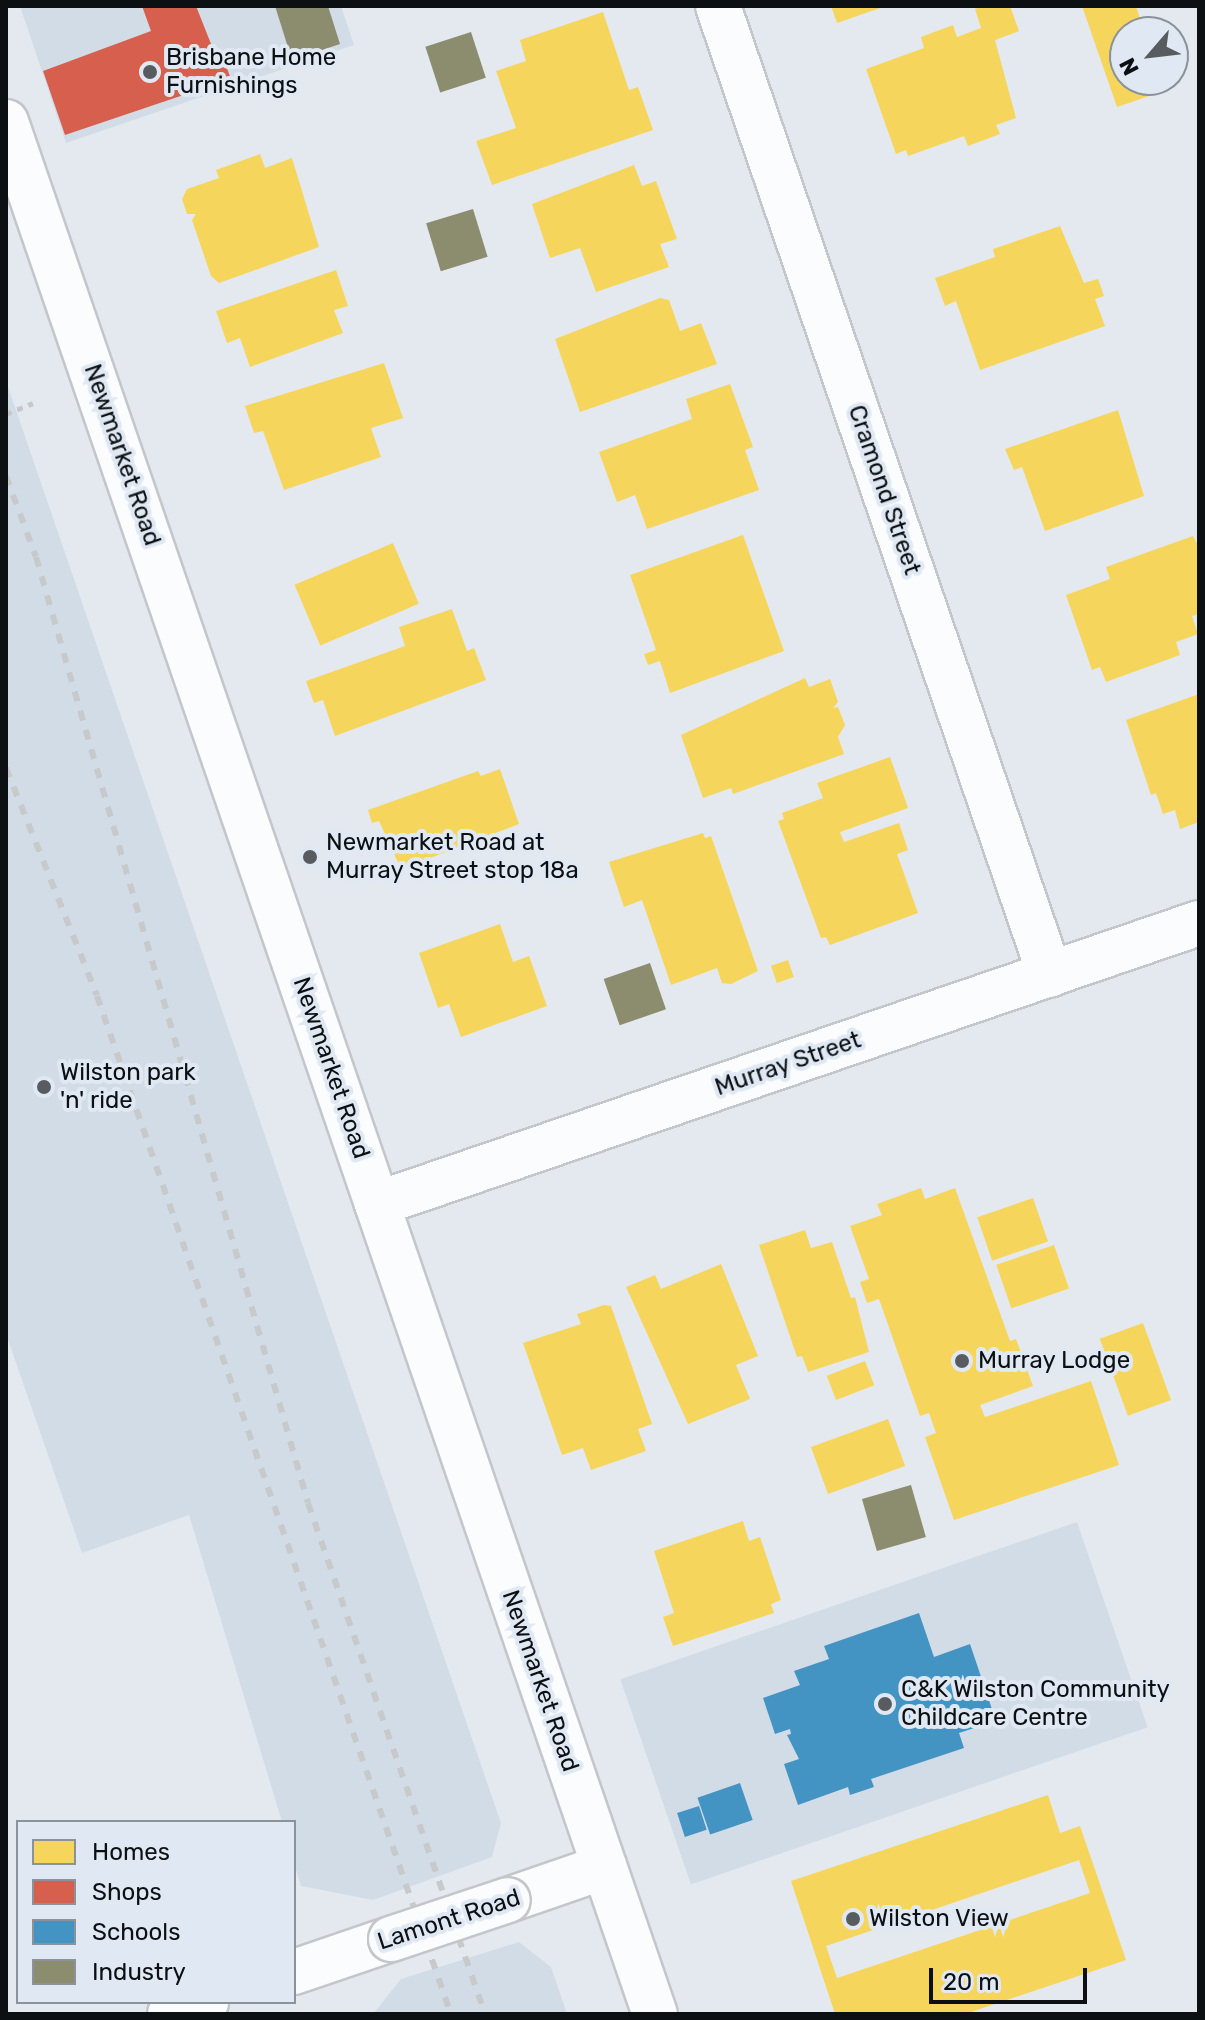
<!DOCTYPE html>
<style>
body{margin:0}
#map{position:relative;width:1205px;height:2020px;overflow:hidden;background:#e4e9ef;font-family:Rubik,sans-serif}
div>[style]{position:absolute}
.built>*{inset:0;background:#d2dce7;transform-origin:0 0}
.homes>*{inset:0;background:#f6d55c;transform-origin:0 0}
.shops>*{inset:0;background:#d6604d}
.schools>*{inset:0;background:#4393c3;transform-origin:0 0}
.industry>*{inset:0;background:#8c8c6e;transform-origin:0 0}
.path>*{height:5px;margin-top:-2.5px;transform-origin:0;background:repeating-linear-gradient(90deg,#c7c8ca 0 6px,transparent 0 12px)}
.roads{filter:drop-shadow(2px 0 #c3c6cb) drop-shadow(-2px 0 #c3c6cb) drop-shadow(0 2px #c3c6cb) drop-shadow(0 -2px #c3c6cb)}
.street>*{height:44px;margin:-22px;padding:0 22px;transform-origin:22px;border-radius:22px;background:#fbfcfd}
.secondary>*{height:44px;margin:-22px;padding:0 22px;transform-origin:22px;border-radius:22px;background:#fbfcfd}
.rail>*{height:6px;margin-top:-3px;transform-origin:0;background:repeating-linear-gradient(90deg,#c7c9ca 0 10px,transparent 0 20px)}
.bridges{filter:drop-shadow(2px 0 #c3c6cb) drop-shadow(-2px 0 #c3c6cb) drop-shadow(0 2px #c3c6cb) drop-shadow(0 -2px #c3c6cb)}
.secondary-bridge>*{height:44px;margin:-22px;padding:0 22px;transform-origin:22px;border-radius:22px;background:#fbfcfd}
.dots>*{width:22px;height:22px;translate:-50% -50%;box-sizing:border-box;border:4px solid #e0e9f3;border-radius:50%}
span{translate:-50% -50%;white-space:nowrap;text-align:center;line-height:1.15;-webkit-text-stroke:8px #e0e9f3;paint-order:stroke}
.poi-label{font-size:24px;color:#0d1013}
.left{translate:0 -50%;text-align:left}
.street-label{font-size:24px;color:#0d1013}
.frame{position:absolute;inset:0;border:8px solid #0d1013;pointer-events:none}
.legend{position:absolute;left:16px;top:1820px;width:280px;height:184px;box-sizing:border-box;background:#e0e9f3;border:2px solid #8c9299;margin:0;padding:10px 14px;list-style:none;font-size:24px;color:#0d1013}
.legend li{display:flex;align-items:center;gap:16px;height:40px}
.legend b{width:40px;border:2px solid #8c9299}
.north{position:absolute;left:1109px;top:16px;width:80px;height:80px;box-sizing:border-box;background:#e0e9f3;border:2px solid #8c9299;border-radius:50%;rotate:242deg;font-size:22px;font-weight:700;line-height:32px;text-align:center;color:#0d1013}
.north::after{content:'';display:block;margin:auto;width:28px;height:36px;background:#585c60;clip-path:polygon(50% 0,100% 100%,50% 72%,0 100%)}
.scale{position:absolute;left:929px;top:1968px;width:158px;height:36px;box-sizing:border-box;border:4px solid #0d1013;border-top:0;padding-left:10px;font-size:24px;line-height:28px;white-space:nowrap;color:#0d1013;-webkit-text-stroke:6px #e0e9f3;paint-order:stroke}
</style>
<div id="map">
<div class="built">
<div style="clip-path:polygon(20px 6px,341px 6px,354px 45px,66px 143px)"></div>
<div style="clip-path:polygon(6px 381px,501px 1823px,492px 1857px,373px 1900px,301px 1886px,294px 1863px,294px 1822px,282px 1822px,189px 1515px,82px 1553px,6px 1334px)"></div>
<div style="left:1077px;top:1522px;width:217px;height:483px;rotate:71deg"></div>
<div style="clip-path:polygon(519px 1942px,551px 1967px,567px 2014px,373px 2014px,401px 1979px)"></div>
</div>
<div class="homes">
<div style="clip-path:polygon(831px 6px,886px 6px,837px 23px)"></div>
<div style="clip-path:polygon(982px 6px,1010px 6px,1019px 31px,995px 40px,1016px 118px,996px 125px,1000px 134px,968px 146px,964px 136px,908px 156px,906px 150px,896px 154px,866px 69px,924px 48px,921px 37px,953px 25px,957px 37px,981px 28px,975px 9px)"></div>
<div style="clip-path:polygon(1082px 6px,1136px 6px,1144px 32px,1125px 32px,1125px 80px,1161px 80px,1164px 91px,1117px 107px)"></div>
<div style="clip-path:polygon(603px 12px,629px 90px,638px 87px,653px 130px,492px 185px,476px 141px,516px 128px,496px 71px,526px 61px,520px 40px)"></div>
<div style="clip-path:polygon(260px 154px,265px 168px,292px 158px,319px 247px,219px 283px,211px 276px,192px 220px,196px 214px,187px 214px,182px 199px,187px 189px,219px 178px,216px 170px)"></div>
<div style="clip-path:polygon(634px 165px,642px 186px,656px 181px,677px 239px,660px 244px,669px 267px,596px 292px,580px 248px,550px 258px,532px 204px)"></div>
<div style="clip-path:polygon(1060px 226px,1084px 283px,1098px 279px,1104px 296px,1095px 299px,1105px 326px,980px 370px,956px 301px,945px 306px,935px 278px,995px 257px,993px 249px)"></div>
<div style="clip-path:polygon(336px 270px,348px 306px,334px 310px,343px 333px,250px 367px,240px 338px,227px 343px,216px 311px)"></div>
<div style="clip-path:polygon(660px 298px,669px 300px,680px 331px,701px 323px,717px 364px,580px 412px,555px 339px)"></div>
<div style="clip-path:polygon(384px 363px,403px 418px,371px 428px,381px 457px,284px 490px,263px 431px,254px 433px,245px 406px)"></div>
<div style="clip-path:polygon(730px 384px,753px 447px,745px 450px,759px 490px,647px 529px,635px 495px,617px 502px,599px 452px,692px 419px,686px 399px)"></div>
<div style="clip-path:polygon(1118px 410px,1144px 496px,1045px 531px,1022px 467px,1014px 470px,1005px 449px)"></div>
<div style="clip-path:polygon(743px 535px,784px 651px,670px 693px,660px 661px,648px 665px,644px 654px,656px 650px,630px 575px)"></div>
<div style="clip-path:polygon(1193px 536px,1199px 547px,1199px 614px,1192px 616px,1198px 634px,1176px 642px,1180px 655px,1106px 682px,1100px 667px,1092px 670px,1066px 595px,1110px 579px,1106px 567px)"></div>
<div style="left:393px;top:543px;width:66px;height:107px;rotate:67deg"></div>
<div style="clip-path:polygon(452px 609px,467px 651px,474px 648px,486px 680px,335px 736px,323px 700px,314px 703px,306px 681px,405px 646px,399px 627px)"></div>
<div style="clip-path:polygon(805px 678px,809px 687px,830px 679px,838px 702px,833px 708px,838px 707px,845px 725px,838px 737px,844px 754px,733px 794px,731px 788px,703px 798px,681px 735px)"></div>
<div style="clip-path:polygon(1199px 694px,1199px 822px,1180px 829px,1175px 810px,1163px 814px,1156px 793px,1151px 795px,1126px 720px)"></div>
<div style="clip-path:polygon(890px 757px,908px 808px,840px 832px,844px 842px,899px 823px,908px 850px,897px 854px,918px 913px,830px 945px,826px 937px,821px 938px,778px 821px,784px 819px,782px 813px,823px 798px,817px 783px)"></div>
<div style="clip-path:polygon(500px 769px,519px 824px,401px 869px,379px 821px,372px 823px,368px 810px,478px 771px,481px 776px)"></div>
<div style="clip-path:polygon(703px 833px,705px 838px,711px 836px,758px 971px,731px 984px,722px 983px,717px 968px,671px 985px,642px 900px,624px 907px,609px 862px)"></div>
<div style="clip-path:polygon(500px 924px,513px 962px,529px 956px,547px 1006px,461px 1037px,449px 1004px,438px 1008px,419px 953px)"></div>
<div style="left:788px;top:960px;width:18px;height:18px;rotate:71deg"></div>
<div style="clip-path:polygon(921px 1188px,925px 1199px,955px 1188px,1010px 1341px,1016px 1339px,1033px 1386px,980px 1405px,985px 1417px,1091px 1381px,1119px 1465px,954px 1520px,925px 1437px,936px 1433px,929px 1413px,920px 1416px,879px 1299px,867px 1303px,860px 1282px,869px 1279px,850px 1226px,882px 1215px,877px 1204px)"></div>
<div style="left:1033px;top:1198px;width:46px;height:59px;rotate:71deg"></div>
<div style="clip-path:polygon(805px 1230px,811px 1248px,832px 1242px,851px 1298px,855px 1297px,869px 1352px,808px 1372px,802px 1356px,797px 1357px,759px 1245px)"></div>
<div style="left:1054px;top:1245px;width:46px;height:61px;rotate:71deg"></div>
<div style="clip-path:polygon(721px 1264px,758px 1356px,736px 1365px,750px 1399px,688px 1424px,626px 1287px,655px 1275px,661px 1289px)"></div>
<div style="clip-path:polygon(604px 1305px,611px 1306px,652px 1424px,638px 1429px,646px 1451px,591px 1470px,583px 1448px,562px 1455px,523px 1343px,581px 1324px,577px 1314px)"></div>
<div style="left:1143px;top:1323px;width:82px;height:46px;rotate:70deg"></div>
<div style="left:865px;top:1361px;width:26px;height:41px;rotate:69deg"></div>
<div style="left:888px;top:1419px;width:50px;height:82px;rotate:70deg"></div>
<div style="clip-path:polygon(743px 1521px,749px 1541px,760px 1537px,781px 1600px,771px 1604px,774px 1613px,673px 1646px,663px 1617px,674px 1613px,654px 1551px)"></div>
<div style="clip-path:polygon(evenodd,1048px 1795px,1060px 1833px,1080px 1826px,1126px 1960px,965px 2014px,835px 2014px,791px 1881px,1048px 1795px,1079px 1860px,1090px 1893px,837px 1978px,826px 1946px,1079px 1860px)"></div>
</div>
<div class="shops">
<div style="clip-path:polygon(142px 6px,196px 6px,219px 64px,225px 63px,231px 79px,65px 135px,43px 71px,151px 31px)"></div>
</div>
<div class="schools">
<div style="clip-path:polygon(919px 1613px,934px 1657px,970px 1644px,996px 1721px,959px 1733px,964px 1748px,871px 1779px,874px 1787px,850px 1795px,848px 1787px,798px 1805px,784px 1764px,799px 1759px,787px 1735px,791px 1734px,790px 1729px,775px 1734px,763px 1698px,800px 1685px,794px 1671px,829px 1659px,824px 1646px)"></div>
<div style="left:740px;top:1783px;width:39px;height:45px;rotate:71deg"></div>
<div style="left:699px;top:1806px;width:25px;height:23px;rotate:72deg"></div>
</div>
<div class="industry">
<div style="clip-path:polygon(275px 6px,328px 6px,340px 44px,292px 60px)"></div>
<div style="left:471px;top:32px;width:48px;height:48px;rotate:72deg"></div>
<div style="left:473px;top:209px;width:50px;height:49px;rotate:73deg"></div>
<div style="left:650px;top:963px;width:49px;height:49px;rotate:71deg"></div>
<div style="left:911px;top:1485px;width:54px;height:51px;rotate:74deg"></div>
</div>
<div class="path">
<div style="left:6px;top:414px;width:29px;rotate:-22deg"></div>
</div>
<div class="roads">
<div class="street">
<div style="left:718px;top:6px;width:1024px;rotate:71.09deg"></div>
<div style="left:377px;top:1204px;width:869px;rotate:-18.87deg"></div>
</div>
<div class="secondary">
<div style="left:6px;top:122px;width:2000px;rotate:71.07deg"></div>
<div style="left:508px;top:1900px;width:102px;rotate:-19deg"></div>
<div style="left:294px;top:1972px;width:102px;rotate:-18.8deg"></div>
<div style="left:170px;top:2014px;width:38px;rotate:-18deg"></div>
</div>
</div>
<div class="rail">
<div style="left:6px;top:476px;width:86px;rotate:69.7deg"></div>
<div style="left:36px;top:557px;width:984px;rotate:73.96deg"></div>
<div style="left:308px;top:1503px;width:541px;rotate:70.89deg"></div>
<div style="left:6px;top:768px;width:245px;rotate:68.2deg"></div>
<div style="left:97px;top:996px;width:1078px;rotate:70.83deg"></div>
</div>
<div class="bridges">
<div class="secondary-bridge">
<div style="left:391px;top:1939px;width:123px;rotate:-18.4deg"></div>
</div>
</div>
<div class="dots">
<div style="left:150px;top:72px;background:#585c60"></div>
<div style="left:310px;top:857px;background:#585c60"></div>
<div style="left:44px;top:1087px;background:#585c60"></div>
<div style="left:962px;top:1361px;background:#585c60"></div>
<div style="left:885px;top:1704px;background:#585c60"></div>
<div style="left:853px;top:1919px;background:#585c60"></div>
</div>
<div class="poi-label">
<span class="left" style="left:166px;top:72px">Brisbane Home<br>Furnishings</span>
<span class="left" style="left:326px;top:857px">Newmarket Road at<br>Murray Street stop 18a</span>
<span class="left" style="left:60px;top:1087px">Wilston park<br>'n' ride</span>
<span class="left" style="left:978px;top:1361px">Murray Lodge</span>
<span class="left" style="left:901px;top:1704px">C&amp;K Wilston Community<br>Childcare Centre</span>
<span class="left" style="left:869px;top:1919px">Wilston View</span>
</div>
<div class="street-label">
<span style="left:122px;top:455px;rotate:71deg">Newmarket Road</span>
<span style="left:884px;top:490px;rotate:71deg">Cramond Street</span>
<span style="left:788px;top:1064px;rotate:-19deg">Murray Street</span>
<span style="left:331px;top:1068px;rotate:71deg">Newmarket Road</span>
<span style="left:540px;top:1681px;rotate:71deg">Newmarket Road</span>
<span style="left:449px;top:1920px;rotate:-18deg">Lamont Road</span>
</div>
<div class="frame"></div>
<ul class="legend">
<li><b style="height:22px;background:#f6d55c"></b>Homes</li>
<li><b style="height:22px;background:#d6604d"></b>Shops</li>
<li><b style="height:22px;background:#4393c3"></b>Schools</li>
<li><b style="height:22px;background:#8c8c6e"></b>Industry</li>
</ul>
<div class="north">N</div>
<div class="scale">20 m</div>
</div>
